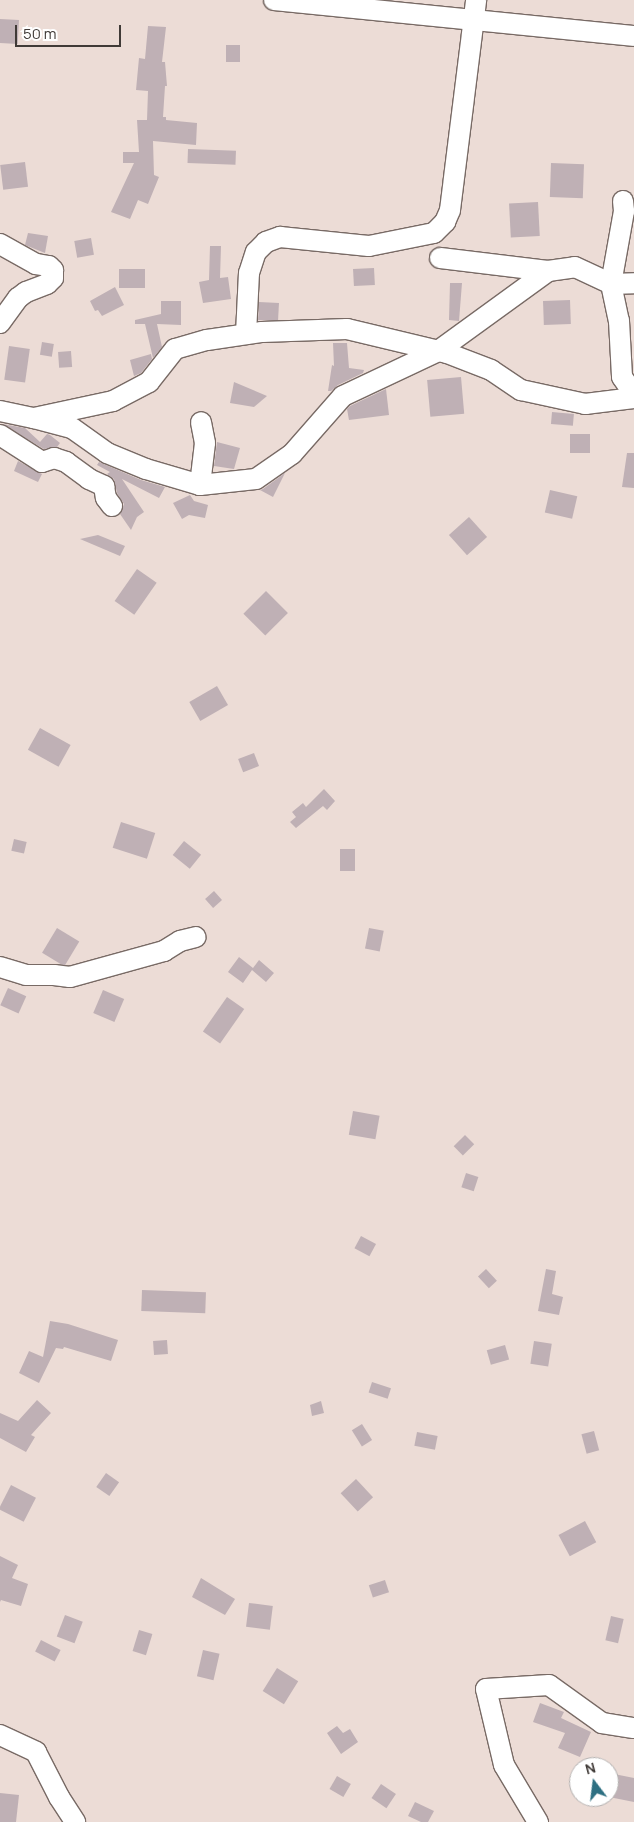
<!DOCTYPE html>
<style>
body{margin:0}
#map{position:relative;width:634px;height:1822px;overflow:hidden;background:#ecdcd6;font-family:Manrope,sans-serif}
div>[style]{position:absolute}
.building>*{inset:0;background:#bfb0b5;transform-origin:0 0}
.roads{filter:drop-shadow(1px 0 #786a65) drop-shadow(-1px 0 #786a65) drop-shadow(0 1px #786a65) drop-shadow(0 -1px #786a65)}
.minor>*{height:20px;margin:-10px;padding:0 10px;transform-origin:10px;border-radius:10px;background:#fff}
span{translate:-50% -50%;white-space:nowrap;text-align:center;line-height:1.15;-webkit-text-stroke:4px #fff;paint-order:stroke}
.north{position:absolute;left:569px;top:1757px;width:50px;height:50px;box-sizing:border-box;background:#fff;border:1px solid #b3b0af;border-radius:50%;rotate:345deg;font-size:14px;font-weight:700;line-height:20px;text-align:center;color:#403a37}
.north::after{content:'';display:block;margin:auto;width:18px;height:22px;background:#2e7082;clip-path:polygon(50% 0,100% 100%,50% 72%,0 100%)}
.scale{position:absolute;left:15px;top:25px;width:106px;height:22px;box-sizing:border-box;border:2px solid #403a37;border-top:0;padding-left:6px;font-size:15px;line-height:18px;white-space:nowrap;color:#403a37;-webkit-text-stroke:4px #fff;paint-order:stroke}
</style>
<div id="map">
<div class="building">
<div style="left:0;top:19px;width:19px;height:24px;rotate:3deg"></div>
<div style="clip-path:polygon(148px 26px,166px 27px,162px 62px,165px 62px,167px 86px,165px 86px,163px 117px,166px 117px,166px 120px,197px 123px,196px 145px,153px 141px,154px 175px,159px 177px,148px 204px,138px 200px,130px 219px,111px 212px,134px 163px,123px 163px,123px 152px,139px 152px,137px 120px,147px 120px,148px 91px,136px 90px,139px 58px,145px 59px)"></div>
<div style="left:226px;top:45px;width:14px;height:17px"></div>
<div style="left:188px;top:149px;width:48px;height:14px;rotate:2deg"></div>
<div style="left:25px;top:162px;width:25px;height:25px;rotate:83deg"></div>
<div style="left:551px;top:163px;width:33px;height:34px;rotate:2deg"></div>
<div style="left:538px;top:202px;width:34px;height:29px;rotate:87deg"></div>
<div style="clip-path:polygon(28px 233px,48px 236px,45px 253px,25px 245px)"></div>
<div style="left:91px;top:238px;width:17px;height:17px;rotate:80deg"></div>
<div style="clip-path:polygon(210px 246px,221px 246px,220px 278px,228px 277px,231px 299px,203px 303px,199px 282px,209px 280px)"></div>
<div style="left:374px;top:268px;width:17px;height:21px;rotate:87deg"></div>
<div style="left:119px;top:269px;width:26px;height:19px"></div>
<div style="clip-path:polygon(450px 283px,462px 283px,459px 321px,449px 320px)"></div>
<div style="clip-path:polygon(115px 287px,124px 305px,102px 316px,98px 310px,95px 311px,90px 301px)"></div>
<div style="left:570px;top:300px;width:24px;height:27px;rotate:88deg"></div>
<div style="clip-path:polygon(161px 301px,181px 301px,181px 325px,157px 324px,162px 347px,153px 358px,145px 324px,135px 324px,135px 320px,161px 314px)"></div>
<div style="left:259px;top:302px;width:20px;height:18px;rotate:3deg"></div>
<div style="left:42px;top:342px;width:12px;height:13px;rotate:9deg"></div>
<div style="clip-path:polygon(333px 343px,347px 343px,349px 368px,364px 370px,363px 373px,338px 385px,331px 391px,328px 391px,332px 365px,334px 366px)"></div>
<div style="left:9px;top:346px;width:21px;height:34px;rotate:8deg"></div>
<div style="left:71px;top:351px;width:16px;height:13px;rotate:86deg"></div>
<div style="clip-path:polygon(151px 354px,152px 359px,141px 373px,134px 376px,130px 360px)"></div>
<div style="left:461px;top:377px;width:37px;height:34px;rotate:85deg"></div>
<div style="clip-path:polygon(234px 382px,267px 396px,254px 407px,230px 403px)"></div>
<div style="clip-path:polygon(386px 389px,389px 415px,349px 420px,347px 409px,350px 406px)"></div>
<div style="left:552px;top:412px;width:22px;height:12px;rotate:5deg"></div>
<div style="clip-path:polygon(2px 424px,25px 428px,40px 442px,47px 434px,50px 435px,60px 443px,57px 447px,44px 449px)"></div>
<div style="left:570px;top:434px;width:20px;height:19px"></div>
<div style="clip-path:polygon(217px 442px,240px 448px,234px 469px,214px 466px)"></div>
<div style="clip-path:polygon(627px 453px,634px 453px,634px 488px,622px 487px)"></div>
<div style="clip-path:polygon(18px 461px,42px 474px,38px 482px,14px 471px)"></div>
<div style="clip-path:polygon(99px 462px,141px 480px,165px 487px,159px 498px,122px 479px,144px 512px,137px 517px,131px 530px,120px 514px,124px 504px,117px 493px,114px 479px,107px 474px,110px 472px,97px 465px)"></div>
<div style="clip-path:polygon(285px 473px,273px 497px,260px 490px,263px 489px)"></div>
<div style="left:550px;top:490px;width:28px;height:23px;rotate:13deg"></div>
<div style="clip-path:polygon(190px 495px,194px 501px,208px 505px,205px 518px,189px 515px,182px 519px,173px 503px)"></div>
<div style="left:469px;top:517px;width:27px;height:27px;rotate:48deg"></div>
<div style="clip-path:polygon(98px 535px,125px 546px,120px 556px,80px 539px)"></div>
<div style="left:137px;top:569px;width:24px;height:39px;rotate:35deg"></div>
<div style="left:266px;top:591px;width:31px;height:32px;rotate:45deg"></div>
<div style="left:217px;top:686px;width:22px;height:32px;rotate:60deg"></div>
<div style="left:40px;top:728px;width:35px;height:25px;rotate:29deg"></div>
<div style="left:254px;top:753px;width:14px;height:17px;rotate:69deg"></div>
<div style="clip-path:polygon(324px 789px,335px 801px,327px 810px,323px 806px,296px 828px,290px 822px,296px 817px,292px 812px,303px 803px,306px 807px)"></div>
<div style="left:121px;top:822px;width:36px;height:27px;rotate:18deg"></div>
<div style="left:14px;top:839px;width:13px;height:12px;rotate:13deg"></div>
<div style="left:184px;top:841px;width:22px;height:18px;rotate:39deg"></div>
<div style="left:340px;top:849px;width:15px;height:22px"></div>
<div style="left:214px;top:891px;width:12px;height:12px;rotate:48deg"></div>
<div style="left:57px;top:928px;width:26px;height:29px;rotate:31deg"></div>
<div style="left:369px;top:928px;width:15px;height:21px;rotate:11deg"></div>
<div style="clip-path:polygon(239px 957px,253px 968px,259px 960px,274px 973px,266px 982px,252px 970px,243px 983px,228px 972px)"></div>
<div style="left:8px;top:988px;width:20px;height:19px;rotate:24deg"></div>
<div style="left:103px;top:990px;width:23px;height:25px;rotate:23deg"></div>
<div style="left:227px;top:997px;width:21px;height:42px;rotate:35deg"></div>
<div style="left:353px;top:1111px;width:27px;height:24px;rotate:10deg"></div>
<div style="left:465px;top:1135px;width:13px;height:16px;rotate:45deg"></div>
<div style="left:466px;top:1173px;width:13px;height:15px;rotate:18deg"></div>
<div style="left:361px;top:1236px;width:17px;height:14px;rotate:28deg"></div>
<div style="left:486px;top:1269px;width:16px;height:11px;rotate:47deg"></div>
<div style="clip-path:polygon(546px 1269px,556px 1271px,552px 1294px,563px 1297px,559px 1315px,538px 1311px)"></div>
<div style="left:142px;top:1290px;width:64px;height:21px;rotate:2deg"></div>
<div style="clip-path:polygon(50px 1321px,68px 1324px,118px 1340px,111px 1361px,64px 1347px,63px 1349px,56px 1348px,39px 1383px,19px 1373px,29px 1351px,43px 1357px)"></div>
<div style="left:167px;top:1340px;width:14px;height:14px;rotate:86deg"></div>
<div style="left:534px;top:1341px;width:18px;height:23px;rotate:9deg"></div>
<div style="left:505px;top:1345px;width:15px;height:19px;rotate:74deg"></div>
<div style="left:372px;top:1382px;width:20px;height:11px;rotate:18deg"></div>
<div style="clip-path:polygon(37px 1400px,51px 1413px,31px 1435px,35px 1437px,26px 1452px,0 1438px,0 1413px,18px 1421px)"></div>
<div style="clip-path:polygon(321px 1401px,324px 1413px,312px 1416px,310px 1405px)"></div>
<div style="left:362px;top:1424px;width:19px;height:12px;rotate:58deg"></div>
<div style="left:594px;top:1431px;width:20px;height:13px;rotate:75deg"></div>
<div style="left:417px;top:1432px;width:21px;height:14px;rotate:11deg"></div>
<div style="left:106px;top:1473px;width:16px;height:17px;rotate:35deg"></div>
<div style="left:356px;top:1479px;width:25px;height:21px;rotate:47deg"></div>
<div style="left:11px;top:1485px;width:28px;height:27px;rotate:27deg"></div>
<div style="left:585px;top:1521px;width:24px;height:30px;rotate:62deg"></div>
<div style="clip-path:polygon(0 1556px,18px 1565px,12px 1578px,28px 1584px,21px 1606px,1px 1600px,0 1602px)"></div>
<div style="clip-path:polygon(201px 1578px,235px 1599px,225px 1615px,192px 1597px)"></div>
<div style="left:385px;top:1580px;width:13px;height:17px;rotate:72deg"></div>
<div style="left:249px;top:1603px;width:24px;height:24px;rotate:7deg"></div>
<div style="left:65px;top:1615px;width:19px;height:23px;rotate:21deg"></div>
<div style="left:611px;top:1616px;width:13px;height:25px;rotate:13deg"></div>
<div style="left:139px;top:1630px;width:14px;height:22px;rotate:17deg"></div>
<div style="left:41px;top:1640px;width:22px;height:13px;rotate:27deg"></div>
<div style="left:203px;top:1650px;width:17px;height:27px;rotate:13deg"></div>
<div style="left:277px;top:1668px;width:25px;height:27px;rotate:32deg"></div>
<div style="clip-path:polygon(540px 1703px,564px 1712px,561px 1718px,591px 1732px,580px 1757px,558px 1748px,565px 1733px,533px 1722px)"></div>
<div style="clip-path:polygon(337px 1726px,343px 1733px,350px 1729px,358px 1742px,341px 1754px,327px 1733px)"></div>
<div style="clip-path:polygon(609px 1773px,634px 1778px,634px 1802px,609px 1797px)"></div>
<div style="left:337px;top:1776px;width:16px;height:15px;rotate:30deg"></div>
<div style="left:381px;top:1784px;width:18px;height:17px;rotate:34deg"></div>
<div style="clip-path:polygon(0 1793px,19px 1795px,16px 1822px,0 1822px)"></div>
<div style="clip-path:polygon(415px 1802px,434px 1811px,428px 1822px,421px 1822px,408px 1816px)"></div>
</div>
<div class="roads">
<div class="minor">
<div style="left:274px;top:0;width:362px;rotate:5.7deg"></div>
<div style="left:623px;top:201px;width:10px;rotate:84deg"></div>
<div style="left:624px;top:211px;width:74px;rotate:100.1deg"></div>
<div style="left:611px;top:284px;width:23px;rotate:-2deg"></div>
<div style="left:0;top:244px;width:41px;rotate:29.1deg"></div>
<div style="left:36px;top:264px;width:13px;rotate:9deg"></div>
<div style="left:49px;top:266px;width:6px;rotate:45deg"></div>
<div style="left:53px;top:270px;width:8px;rotate:90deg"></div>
<div style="left:53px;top:278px;width:8px;rotate:135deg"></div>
<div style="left:47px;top:284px;width:22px;rotate:159deg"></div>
<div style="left:26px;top:292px;width:10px;rotate:143deg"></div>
<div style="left:18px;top:298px;width:31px;rotate:126deg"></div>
<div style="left:440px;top:258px;width:109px;rotate:6.9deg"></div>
<div style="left:246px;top:334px;width:61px;rotate:-87.2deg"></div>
<div style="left:249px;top:273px;width:22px;rotate:-72deg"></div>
<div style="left:256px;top:252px;width:14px;rotate:-45deg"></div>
<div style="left:266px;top:242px;width:15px;rotate:-20deg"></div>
<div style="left:280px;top:237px;width:89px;rotate:5.8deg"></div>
<div style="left:369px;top:246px;width:66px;rotate:-11.3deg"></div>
<div style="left:434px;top:233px;width:16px;rotate:-45deg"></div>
<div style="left:445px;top:222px;width:13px;rotate:-67deg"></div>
<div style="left:450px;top:210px;width:212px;rotate:-82.9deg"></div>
<div style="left:0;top:411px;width:35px;rotate:12deg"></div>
<div style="left:34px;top:418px;width:81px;rotate:-12.1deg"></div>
<div style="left:113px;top:401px;width:41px;rotate:-27.8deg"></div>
<div style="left:149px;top:382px;width:42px;rotate:-51.8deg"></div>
<div style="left:175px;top:349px;width:33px;rotate:-16deg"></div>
<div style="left:207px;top:340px;width:56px;rotate:-8.3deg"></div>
<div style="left:262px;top:332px;width:85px;rotate:-2deg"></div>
<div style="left:347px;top:329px;width:103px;rotate:13.5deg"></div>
<div style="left:447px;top:353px;width:47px;rotate:21.1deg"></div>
<div style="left:491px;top:370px;width:36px;rotate:34deg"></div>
<div style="left:521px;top:390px;width:66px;rotate:12.3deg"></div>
<div style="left:585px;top:404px;width:49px;rotate:-7deg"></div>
<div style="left:34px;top:418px;width:39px;rotate:15deg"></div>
<div style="left:72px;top:428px;width:43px;rotate:35.5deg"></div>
<div style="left:107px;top:453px;width:42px;rotate:22.3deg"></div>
<div style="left:146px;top:469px;width:56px;rotate:16.5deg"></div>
<div style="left:200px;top:485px;width:56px;rotate:-6.1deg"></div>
<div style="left:256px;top:479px;width:44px;rotate:-34.8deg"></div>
<div style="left:292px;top:454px;width:77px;rotate:-48.7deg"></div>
<div style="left:343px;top:396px;width:105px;rotate:-25.3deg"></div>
<div style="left:438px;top:351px;width:136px;rotate:-36deg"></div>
<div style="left:548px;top:271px;width:27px;rotate:-8deg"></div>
<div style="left:575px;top:267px;width:40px;rotate:25deg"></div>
<div style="left:611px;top:284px;width:38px;rotate:78deg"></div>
<div style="left:619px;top:321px;width:56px;rotate:86.9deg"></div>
<div style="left:622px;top:377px;width:21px;rotate:55deg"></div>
<div style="left:0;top:435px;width:50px;rotate:32.7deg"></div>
<div style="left:42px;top:462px;width:13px;rotate:-18deg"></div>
<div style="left:54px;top:458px;width:13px;rotate:18deg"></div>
<div style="left:66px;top:462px;width:29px;rotate:36deg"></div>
<div style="left:89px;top:479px;width:17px;rotate:25deg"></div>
<div style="left:104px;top:486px;width:12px;rotate:81deg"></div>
<div style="left:106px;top:498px;width:10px;rotate:53deg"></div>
<div style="left:200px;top:485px;width:42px;rotate:-83.2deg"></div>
<div style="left:205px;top:443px;width:21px;rotate:-101deg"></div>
<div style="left:0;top:967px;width:27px;rotate:17deg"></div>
<div style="left:26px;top:975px;width:28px"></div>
<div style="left:54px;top:975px;width:16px;rotate:7deg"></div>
<div style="left:70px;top:977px;width:98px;rotate:-15.5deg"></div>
<div style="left:164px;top:951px;width:19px;rotate:-32deg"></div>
<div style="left:180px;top:941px;width:16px;rotate:-14deg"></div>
<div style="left:0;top:1735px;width:40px;rotate:25deg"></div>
<div style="left:36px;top:1752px;width:51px;rotate:62.9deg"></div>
<div style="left:59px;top:1797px;width:30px;rotate:57deg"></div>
<div style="left:538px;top:1822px;width:66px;rotate:-120.8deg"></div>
<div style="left:504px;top:1765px;width:78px;rotate:-103.3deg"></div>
<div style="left:486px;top:1689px;width:63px;rotate:-3.6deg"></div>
<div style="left:549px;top:1685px;width:65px;rotate:35.6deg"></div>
<div style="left:602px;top:1723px;width:32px;rotate:9deg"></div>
</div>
</div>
<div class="north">N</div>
<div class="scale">50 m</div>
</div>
